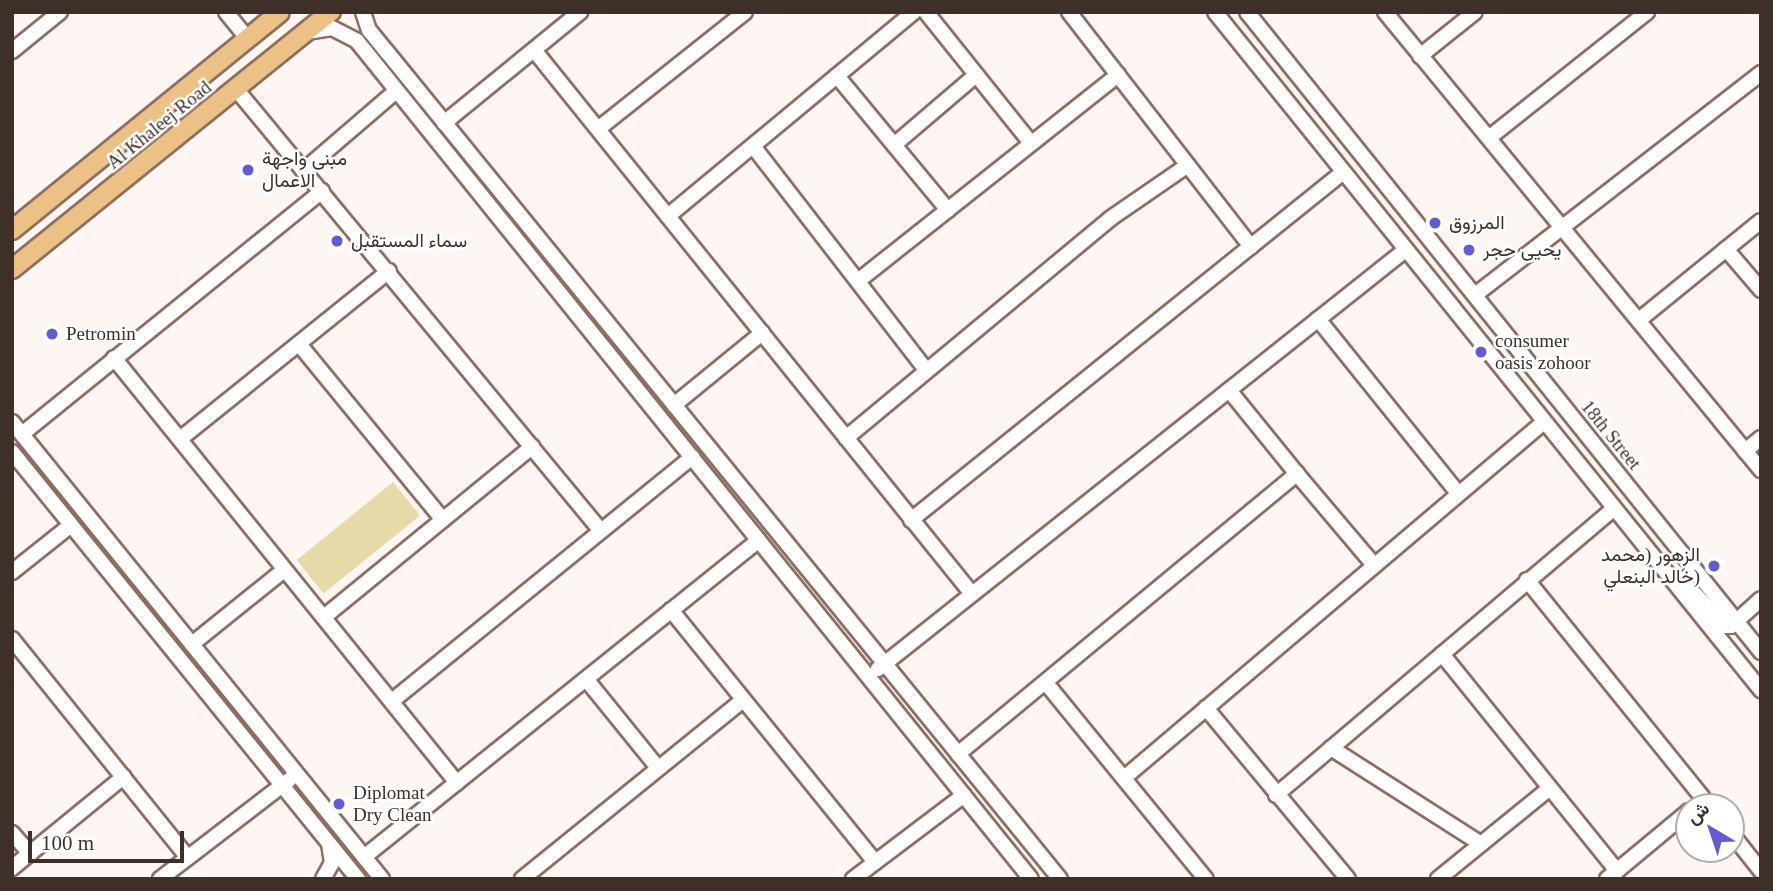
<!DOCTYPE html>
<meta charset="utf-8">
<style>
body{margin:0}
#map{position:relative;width:1773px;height:891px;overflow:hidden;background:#fef6f3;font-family:"Times New Roman",Vazirmatn,serif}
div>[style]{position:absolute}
.green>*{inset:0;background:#e6daa9;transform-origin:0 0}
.roads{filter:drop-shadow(2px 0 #8f6e60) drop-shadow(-2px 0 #8f6e60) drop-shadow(0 2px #8f6e60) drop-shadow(0 -2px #8f6e60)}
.minor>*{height:14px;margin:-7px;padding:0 7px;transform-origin:7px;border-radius:7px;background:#fff}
.major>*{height:18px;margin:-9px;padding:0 9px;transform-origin:9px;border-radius:9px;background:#ecc186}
.dots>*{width:19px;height:19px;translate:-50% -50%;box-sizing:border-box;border:4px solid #fff;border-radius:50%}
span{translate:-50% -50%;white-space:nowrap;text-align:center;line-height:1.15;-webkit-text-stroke:5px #fff;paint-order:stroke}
.street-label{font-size:19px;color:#3e3029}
.poi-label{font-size:19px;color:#3e3029}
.left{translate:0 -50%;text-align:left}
.right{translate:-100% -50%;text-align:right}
.frame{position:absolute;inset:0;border:14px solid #3e3029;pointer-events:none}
.north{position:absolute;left:1675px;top:793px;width:70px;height:70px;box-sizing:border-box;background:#fff;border:2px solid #b2aca9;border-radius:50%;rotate:321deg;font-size:19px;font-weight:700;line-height:28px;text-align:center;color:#3e3029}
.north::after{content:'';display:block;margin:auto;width:24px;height:32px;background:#615cd5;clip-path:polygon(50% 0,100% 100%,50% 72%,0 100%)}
.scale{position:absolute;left:28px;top:831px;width:156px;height:32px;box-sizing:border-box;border:4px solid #3e3029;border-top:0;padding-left:9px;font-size:21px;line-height:24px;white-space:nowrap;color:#3e3029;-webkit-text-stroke:5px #fff;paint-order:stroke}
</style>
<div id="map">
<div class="green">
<div style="left:393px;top:482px;width:43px;height:124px;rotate:51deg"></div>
</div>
<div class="roads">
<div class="minor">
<div style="left:226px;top:12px;width:35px;rotate:51deg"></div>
<div style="left:363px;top:12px;width:19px;rotate:72deg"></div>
<div style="left:369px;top:30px;width:28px;rotate:51deg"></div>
<div style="left:387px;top:52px;width:1066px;rotate:50.86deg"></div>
<div style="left:926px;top:12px;width:168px;rotate:51.3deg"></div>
<div style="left:1069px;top:12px;width:297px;rotate:52.2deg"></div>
<div style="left:1215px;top:12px;width:871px;rotate:51.16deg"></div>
<div style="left:1247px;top:12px;width:821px;rotate:51.23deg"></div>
<div style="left:1385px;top:12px;width:593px;rotate:50.62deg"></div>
<div style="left:307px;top:32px;width:25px;rotate:-9deg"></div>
<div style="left:332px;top:28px;width:28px;rotate:27deg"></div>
<div style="left:357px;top:41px;width:1075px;rotate:51.19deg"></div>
<div style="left:534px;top:50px;width:698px;rotate:51.16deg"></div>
<div style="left:12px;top:51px;width:62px;rotate:-39.1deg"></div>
<div style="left:1420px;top:56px;width:70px;rotate:-38.7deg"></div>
<div style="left:837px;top:76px;width:174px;rotate:50.4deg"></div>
<div style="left:236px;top:89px;width:573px;rotate:50.45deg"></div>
<div style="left:444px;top:123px;width:176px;rotate:-39.2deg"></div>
<div style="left:598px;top:129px;width:188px;rotate:-38.5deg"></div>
<div style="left:1490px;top:137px;width:201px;rotate:-38.5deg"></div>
<div style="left:894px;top:145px;width:108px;rotate:-40.5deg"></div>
<div style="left:753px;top:146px;width:284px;rotate:52.3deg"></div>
<div style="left:303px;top:171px;width:121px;rotate:-40.7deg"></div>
<div style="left:668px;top:216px;width:320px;rotate:-39.7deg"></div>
<div style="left:1726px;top:249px;width:54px;rotate:49.5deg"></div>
<div style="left:858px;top:281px;width:332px;rotate:-38.4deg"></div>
<div style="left:1475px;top:295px;width:362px;rotate:-37.8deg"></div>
<div style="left:1318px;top:319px;width:223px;rotate:51.2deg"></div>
<div style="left:1639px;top:320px;width:157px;rotate:-39.1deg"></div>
<div style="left:299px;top:344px;width:227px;rotate:50.7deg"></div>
<div style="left:114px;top:358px;width:546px;rotate:51.09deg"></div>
<div style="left:674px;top:405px;width:114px;rotate:-39.3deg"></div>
<div style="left:12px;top:422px;width:588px;rotate:51.01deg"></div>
<div style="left:22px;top:434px;width:386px;rotate:-39deg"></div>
<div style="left:846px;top:438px;width:344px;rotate:-39.7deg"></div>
<div style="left:1111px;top:218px;width:93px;rotate:-34.5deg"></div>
<div style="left:180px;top:439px;width:268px;rotate:-38.8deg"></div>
<div style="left:1745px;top:451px;width:21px;rotate:-39deg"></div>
<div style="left:12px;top:452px;width:550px;rotate:50.98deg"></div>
<div style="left:1297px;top:474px;width:119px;rotate:49.8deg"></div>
<div style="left:911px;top:520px;width:553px;rotate:-38.84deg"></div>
<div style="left:12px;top:572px;width:75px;rotate:-38.5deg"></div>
<div style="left:1681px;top:579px;width:64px;rotate:46.9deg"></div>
<div style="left:1725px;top:626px;width:6px"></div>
<div style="left:1731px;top:626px;width:40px;rotate:-42deg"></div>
<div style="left:1527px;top:580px;width:292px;rotate:51.1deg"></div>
<div style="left:671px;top:610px;width:323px;rotate:51deg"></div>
<div style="left:324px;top:617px;width:269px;rotate:-39.3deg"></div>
<div style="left:12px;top:639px;width:280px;rotate:51.2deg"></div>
<div style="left:192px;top:644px;width:118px;rotate:-38.8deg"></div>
<div style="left:1442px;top:654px;width:279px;rotate:51.1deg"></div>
<div style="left:878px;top:669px;width:672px;rotate:-38.47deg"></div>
<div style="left:586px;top:679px;width:114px;rotate:51deg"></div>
<div style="left:1046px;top:683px;width:253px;rotate:50.8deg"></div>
<div style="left:392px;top:701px;width:387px;rotate:-39.1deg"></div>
<div style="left:1206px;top:708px;width:222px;rotate:50.3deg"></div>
<div style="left:1331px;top:748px;width:178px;rotate:32.6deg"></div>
<div style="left:958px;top:754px;width:440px;rotate:-39.6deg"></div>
<div style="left:1297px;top:474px;width:108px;rotate:-129deg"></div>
<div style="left:1124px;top:778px;width:551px;rotate:-40.29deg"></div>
<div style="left:1276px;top:795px;width:443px;rotate:-40.3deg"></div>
<div style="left:12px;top:833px;width:28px;rotate:49deg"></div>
<div style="left:1731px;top:833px;width:48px;rotate:51.7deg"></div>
<div style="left:364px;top:857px;width:506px;rotate:-38.75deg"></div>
<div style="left:12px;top:868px;width:144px;rotate:-39.3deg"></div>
<div style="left:160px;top:879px;width:163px;rotate:-37.5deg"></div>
<div style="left:323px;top:879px;width:18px;rotate:-61deg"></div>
<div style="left:332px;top:863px;width:19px;rotate:-99deg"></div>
<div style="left:522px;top:879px;width:284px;rotate:-39deg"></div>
<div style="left:853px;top:879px;width:139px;rotate:-37.1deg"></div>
<div style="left:1438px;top:879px;width:144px;rotate:-39.1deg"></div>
<div style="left:1607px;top:879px;width:107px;rotate:-39.7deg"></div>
</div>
<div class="major">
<div style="left:12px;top:230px;width:345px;rotate:-39.1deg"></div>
<div style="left:12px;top:269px;width:410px;rotate:-38.9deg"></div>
</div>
</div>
<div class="dots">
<div style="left:248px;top:170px;background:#615cd5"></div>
<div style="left:1435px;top:223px;background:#615cd5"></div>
<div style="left:337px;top:241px;background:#615cd5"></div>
<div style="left:1469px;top:250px;background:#615cd5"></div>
<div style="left:52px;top:334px;background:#615cd5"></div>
<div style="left:1481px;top:352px;background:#615cd5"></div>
<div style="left:1714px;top:566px;background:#615cd5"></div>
<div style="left:339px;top:804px;background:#615cd5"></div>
</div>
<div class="street-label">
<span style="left:159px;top:125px;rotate:-39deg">Al Khaleej Road</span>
<span style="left:1611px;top:435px;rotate:51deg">18th Street</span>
</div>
<div class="poi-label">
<span class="left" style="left:262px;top:170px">مبنى واجهة<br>الاعمال</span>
<span class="left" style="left:1449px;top:223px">المرزوق</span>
<span class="left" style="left:351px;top:241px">سماء المستقبل</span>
<span class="left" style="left:1483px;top:250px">يحيى حجر</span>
<span class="left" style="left:66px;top:334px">Petromin</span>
<span class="left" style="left:1495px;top:352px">consumer<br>oasis zohoor</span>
<span class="right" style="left:1700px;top:566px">الزهور (محمد<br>خالد البنعلي)</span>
<span class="left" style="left:353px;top:804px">Diplomat<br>Dry Clean</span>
</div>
<div class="frame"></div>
<div class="north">ش</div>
<div class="scale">100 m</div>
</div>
